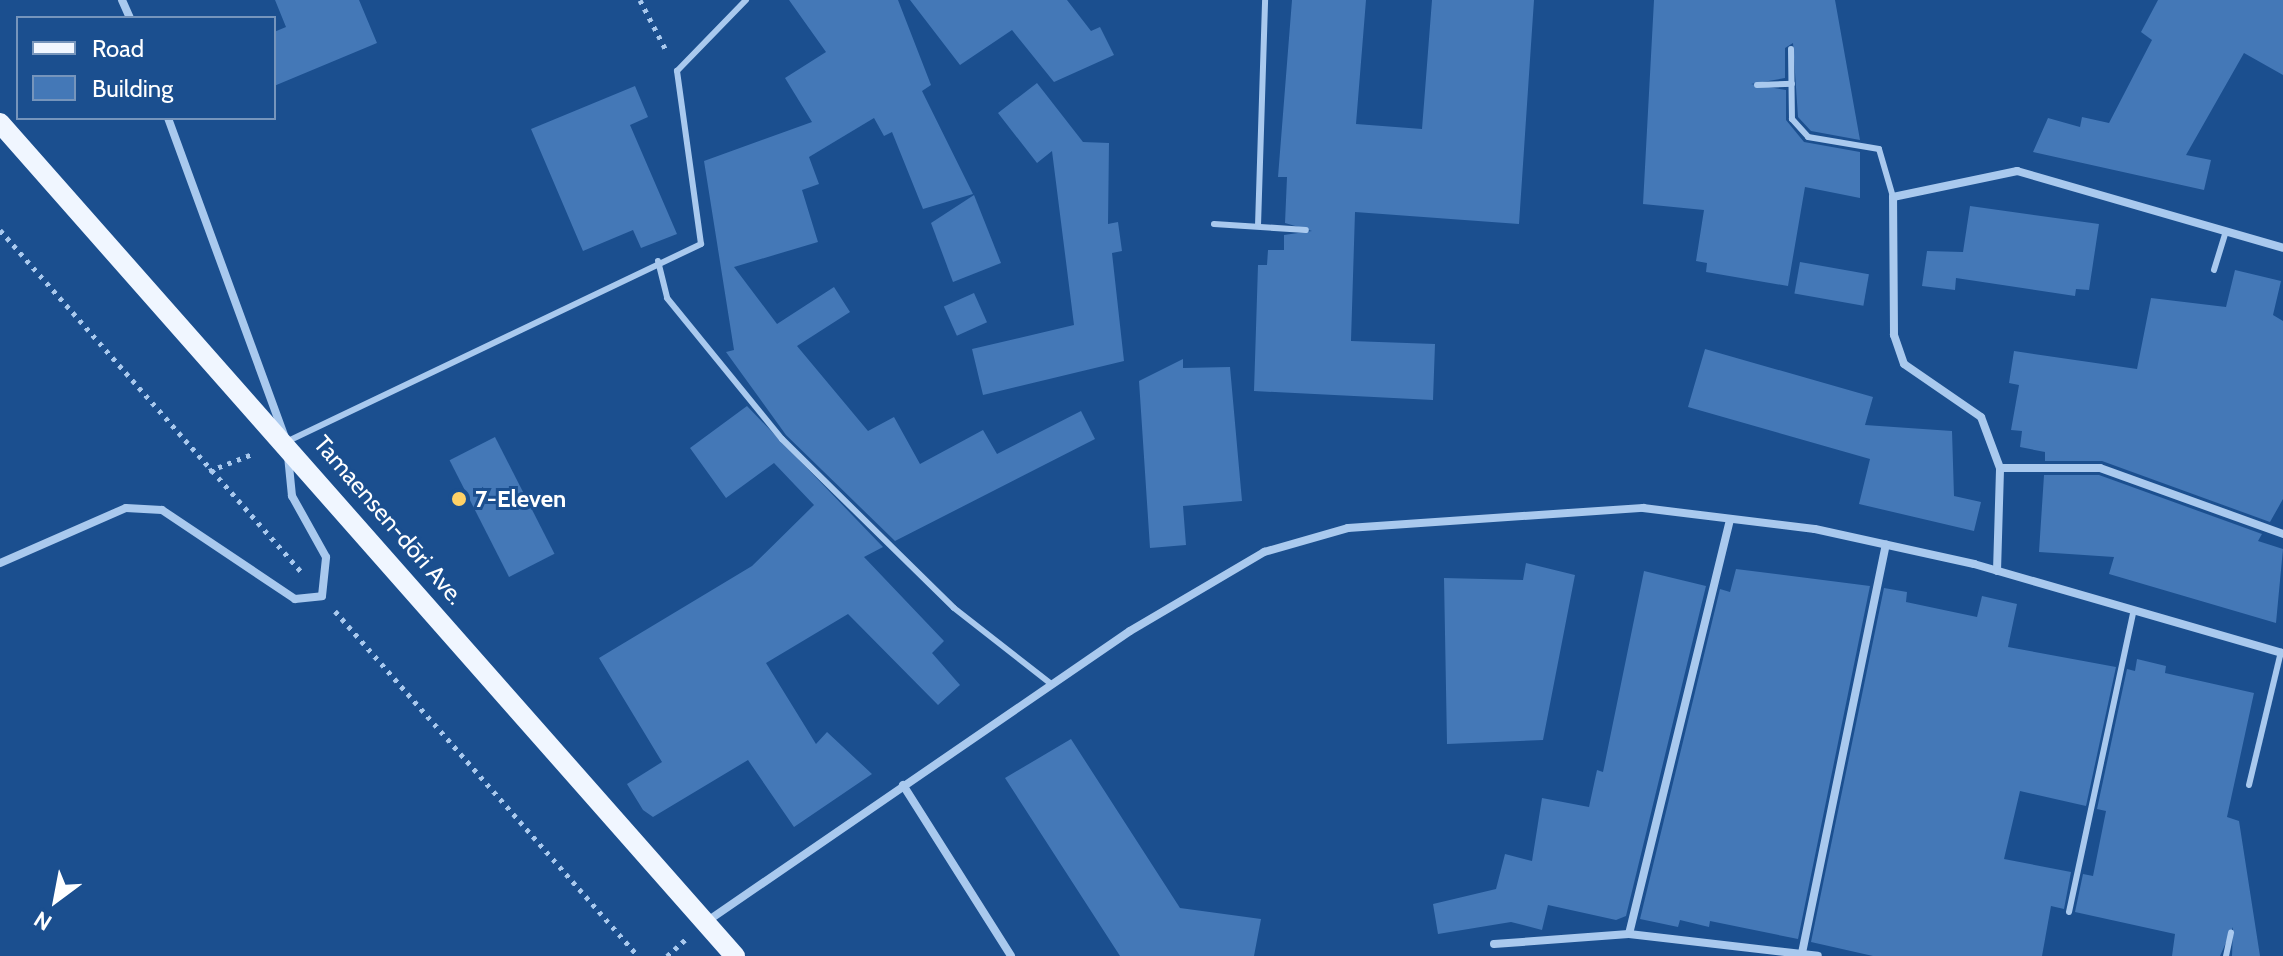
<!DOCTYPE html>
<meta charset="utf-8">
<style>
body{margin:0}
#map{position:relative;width:2283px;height:956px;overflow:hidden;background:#1b4f8f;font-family:Cabin,sans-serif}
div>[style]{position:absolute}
.building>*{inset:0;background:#4478b7;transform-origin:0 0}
.path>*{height:5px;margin-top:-2.5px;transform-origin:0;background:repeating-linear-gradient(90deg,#a9c9ee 0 4px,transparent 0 10px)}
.lane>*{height:6px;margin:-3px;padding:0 3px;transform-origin:3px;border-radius:3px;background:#a9c9ee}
.street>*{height:8px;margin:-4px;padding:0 4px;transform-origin:4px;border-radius:4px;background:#a9c9ee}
.primary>*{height:20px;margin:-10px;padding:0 10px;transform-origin:10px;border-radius:10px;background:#f0f6ff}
.dots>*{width:22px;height:22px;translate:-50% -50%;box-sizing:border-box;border:4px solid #1b4f8f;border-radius:50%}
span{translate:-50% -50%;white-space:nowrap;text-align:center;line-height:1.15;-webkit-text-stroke:6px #1b4f8f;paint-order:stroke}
.poi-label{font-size:24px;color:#fff;font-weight:700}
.left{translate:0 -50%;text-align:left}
.street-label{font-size:24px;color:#fff}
.legend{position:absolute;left:16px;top:16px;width:260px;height:104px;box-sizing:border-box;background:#1b4f8f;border:2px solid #7695bc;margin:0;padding:10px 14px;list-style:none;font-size:24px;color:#fff}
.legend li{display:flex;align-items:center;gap:16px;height:40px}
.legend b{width:40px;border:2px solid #7695bc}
.north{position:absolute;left:16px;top:860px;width:80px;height:80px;-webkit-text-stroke:6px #1b4f8f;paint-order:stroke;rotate:212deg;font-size:22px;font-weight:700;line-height:32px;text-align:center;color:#fff}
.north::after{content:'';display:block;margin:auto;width:28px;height:36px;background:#fff;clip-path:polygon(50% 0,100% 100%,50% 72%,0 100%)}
</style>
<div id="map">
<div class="building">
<div style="clip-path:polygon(275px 0,359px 0,377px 43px,274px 86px,274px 32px,286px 27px)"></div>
<div style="clip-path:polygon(789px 0,898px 0,931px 85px,922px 91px,973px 194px,923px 209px,892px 132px,884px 136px,874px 118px,809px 157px,819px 184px,802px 190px,818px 242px,734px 267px,777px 324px,834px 287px,850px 312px,797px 346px,868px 431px,894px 417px,920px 464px,983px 430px,997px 454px,1081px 411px,1095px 439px,895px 541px,786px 435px,726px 352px,734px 350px,704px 161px,812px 122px,785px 78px,826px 52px)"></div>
<div style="clip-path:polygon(910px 0,1067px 0,1091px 31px,1100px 27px,1114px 55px,1054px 82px,1012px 30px,960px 65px)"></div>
<div style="clip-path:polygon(1292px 0,1366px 0,1356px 124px,1422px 129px,1432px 0,1534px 0,1519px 224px,1355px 212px,1351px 341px,1435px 344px,1433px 400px,1254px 391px,1258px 265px,1267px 265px,1268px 250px,1284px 250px,1284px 235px,1312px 231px,1285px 223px,1287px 177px,1278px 177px)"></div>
<div style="clip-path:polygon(1654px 0,1835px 0,1860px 140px,1811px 131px,1798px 117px,1793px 43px,1785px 48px,1785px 78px,1751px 84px,1786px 90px,1786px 120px,1804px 142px,1860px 152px,1860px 198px,1805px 187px,1788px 286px,1706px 272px,1707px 263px,1696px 261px,1704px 210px,1643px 204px)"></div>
<div style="clip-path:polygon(2158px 0,2283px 0,2283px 75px,2244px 53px,2186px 155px,2211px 160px,2204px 190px,2033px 152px,2048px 118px,2080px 127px,2082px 117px,2109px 123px,2152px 40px,2141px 32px)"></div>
<div style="clip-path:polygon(1037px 83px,1083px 142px,1109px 143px,1108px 224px,1118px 222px,1122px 251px,1112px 253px,1124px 361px,983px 395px,972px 349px,1074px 325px,1052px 151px,1037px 163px,998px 113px)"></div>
<div style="clip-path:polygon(635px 86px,648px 117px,630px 125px,677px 234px,641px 248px,633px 230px,583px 251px,531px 129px)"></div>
<div style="clip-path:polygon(974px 195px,1001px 263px,953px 282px,931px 223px)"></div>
<div style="clip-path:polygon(1970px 206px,2099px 224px,2089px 290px,2076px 289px,2075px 296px,1956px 278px,1955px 290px,1922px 286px,1927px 251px,1963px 252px)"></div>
<div style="left:1800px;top:262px;width:70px;height:32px;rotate:10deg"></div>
<div style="clip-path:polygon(2235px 270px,2281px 281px,2273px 315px,2283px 321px,2283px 499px,2270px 522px,2102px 461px,2045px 461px,2045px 452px,2020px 447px,2022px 431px,2011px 430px,2019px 385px,2009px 383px,2014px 351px,2137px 369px,2151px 298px,2226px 307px)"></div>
<div style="left:974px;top:293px;width:32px;height:33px;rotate:66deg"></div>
<div style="clip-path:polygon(1705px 349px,1873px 397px,1865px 425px,1952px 431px,1954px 496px,1981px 502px,1974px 531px,1859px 504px,1870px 459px,1688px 407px)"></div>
<div style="clip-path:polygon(1183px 359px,1183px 368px,1230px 367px,1242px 501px,1183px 506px,1186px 545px,1150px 548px,1139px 381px)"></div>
<div style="clip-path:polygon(747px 406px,883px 547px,864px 557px,944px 641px,932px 653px,960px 685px,938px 705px,848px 614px,766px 663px,816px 744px,827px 732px,872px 774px,794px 827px,748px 760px,653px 817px,643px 810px,627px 784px,662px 762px,599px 658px,752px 566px,814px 505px,774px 463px,726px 498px,690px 448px)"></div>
<div style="left:495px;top:437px;width:131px;height:51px;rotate:63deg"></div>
<div style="clip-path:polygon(2044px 475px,2099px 475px,2262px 534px,2258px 541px,2283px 549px,2276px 623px,2109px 574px,2114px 557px,2039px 552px)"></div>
<div style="clip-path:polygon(1526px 563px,1575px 575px,1543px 740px,1447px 744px,1444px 578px,1523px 580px)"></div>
<div style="clip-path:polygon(1736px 569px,1870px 586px,1798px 939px,1710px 921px,1709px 927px,1680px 920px,1678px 927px,1640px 919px,1720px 589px,1730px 592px)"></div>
<div style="clip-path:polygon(1644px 571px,1706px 586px,1626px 916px,1616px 920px,1548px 905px,1542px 930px,1511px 922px,1438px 934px,1433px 904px,1496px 889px,1505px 854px,1532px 861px,1542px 798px,1589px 807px,1597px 770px,1603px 772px)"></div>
<div style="clip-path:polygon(1884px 588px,1907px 592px,1906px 602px,1977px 617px,1982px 596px,2017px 604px,2008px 647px,2116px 667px,2086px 806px,2020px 791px,2004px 859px,2071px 872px,2064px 909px,2051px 906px,2042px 956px,1873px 956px,1811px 942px)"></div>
<div style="clip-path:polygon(2137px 659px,2166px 666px,2165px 673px,2254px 693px,2227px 817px,2239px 821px,2260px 956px,2232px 956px,2233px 927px,2220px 956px,2172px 956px,2175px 934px,2075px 912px,2083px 874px,2093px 876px,2106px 811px,2097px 809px,2127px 669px,2135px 671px)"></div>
<div style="clip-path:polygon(1071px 739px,1180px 908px,1261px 919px,1254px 956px,1120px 956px,1005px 778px)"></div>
</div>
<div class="path">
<div style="left:640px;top:0;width:59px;rotate:62.6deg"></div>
<div style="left:0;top:230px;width:457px;rotate:48.6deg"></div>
<div style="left:209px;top:471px;width:49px;rotate:-21.4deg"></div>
<div style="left:335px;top:611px;width:459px;rotate:48.7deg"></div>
<div style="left:667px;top:956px;width:25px;rotate:-42deg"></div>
</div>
<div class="lane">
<div style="left:1791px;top:49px;width:70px;rotate:89.2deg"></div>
<div style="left:1792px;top:119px;width:24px;rotate:48deg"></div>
<div style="left:1808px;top:137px;width:72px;rotate:9.6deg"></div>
<div style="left:1879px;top:149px;width:50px;rotate:73.7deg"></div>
<div style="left:1757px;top:85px;width:35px;rotate:-2deg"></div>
<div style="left:1214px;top:224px;width:92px;rotate:3.7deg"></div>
<div style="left:1258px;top:226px;width:226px;rotate:-88.2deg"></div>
<div style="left:658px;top:261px;width:38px;rotate:76deg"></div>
<div style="left:667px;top:298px;width:182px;rotate:50.8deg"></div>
<div style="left:782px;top:439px;width:241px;rotate:44.5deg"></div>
<div style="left:954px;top:608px;width:122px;rotate:38deg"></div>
<div style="left:2214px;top:270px;width:41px;rotate:-72.9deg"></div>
<div style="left:286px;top:442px;width:460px;rotate:-25.5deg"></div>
<div style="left:701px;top:244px;width:175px;rotate:-97.9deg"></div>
<div style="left:677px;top:71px;width:99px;rotate:-45.8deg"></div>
<div style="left:2249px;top:785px;width:137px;rotate:-76.5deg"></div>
<div style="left:2069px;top:912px;width:309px;rotate:-77.9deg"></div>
<div style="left:2226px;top:956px;width:24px;rotate:-78deg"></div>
</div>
<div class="street">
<div style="left:122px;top:0;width:20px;rotate:66deg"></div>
<div style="left:168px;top:118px;width:338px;rotate:69.9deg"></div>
<div style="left:2000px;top:468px;width:54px;rotate:-110.4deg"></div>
<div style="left:1981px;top:417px;width:93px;rotate:-145.5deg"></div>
<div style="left:1904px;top:364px;width:31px;rotate:-109deg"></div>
<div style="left:1894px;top:335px;width:138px;rotate:-90.4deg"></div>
<div style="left:1893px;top:197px;width:127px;rotate:-11.8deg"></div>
<div style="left:2017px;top:171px;width:277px;rotate:16.1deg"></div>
<div style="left:0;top:563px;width:137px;rotate:-23.6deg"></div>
<div style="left:126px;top:508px;width:36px;rotate:3deg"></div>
<div style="left:162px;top:510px;width:160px;rotate:33.8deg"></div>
<div style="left:295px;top:599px;width:27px;rotate:-6deg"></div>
<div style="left:322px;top:596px;width:39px;rotate:-84deg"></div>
<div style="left:326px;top:557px;width:70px;rotate:-119.1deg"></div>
<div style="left:292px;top:496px;width:40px;rotate:-95.7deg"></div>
<div style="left:1997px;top:571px;width:103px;rotate:-88.3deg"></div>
<div style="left:2000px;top:468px;width:100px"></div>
<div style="left:2100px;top:468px;width:195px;rotate:19.8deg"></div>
<div style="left:903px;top:785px;width:202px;rotate:57.7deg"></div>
<div style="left:706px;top:922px;width:514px;rotate:-34.46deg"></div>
<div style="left:1130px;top:631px;width:156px;rotate:-30.5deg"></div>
<div style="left:1264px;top:552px;width:87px;rotate:-15.9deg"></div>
<div style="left:1348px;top:528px;width:296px;rotate:-3.9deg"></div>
<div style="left:1643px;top:508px;width:173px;rotate:7deg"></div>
<div style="left:1815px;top:529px;width:163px;rotate:12.4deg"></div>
<div style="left:1974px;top:564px;width:322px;rotate:16.1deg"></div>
<div style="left:1629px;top:934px;width:427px;rotate:-76.3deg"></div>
<div style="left:1494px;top:944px;width:135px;rotate:-4.2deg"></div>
<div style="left:1629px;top:934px;width:190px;rotate:6.6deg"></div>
<div style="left:1802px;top:953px;width:417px;rotate:-78.4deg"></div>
</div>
<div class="primary">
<div style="left:0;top:123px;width:1111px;rotate:48.58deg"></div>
</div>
<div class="dots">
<div style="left:459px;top:499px;background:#ffd166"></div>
</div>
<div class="poi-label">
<span class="left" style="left:475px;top:499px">7-Eleven</span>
</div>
<div class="street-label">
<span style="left:389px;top:520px;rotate:49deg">Tamaensen-dōri Ave.</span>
</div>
<ul class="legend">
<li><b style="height:10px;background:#f0f6ff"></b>Road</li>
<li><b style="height:22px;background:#4478b7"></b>Building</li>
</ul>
<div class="north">N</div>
</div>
